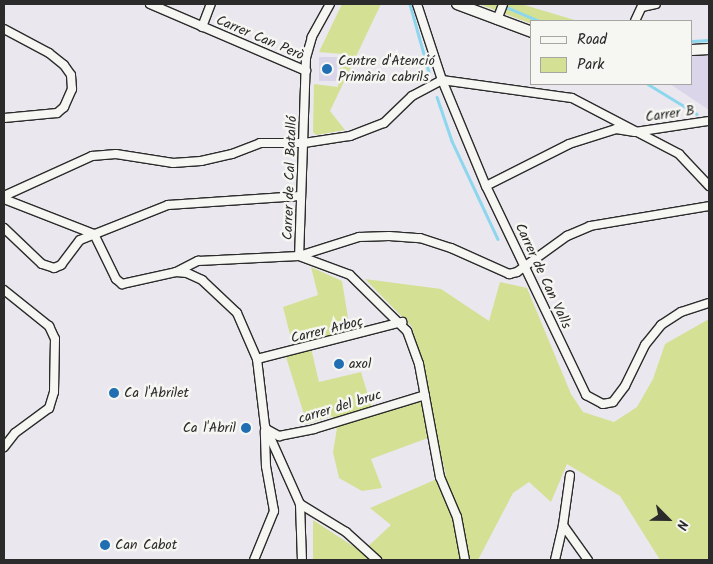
<!DOCTYPE html>
<meta charset="utf-8">
<style>
body{margin:0}
#map{position:relative;width:713px;height:564px;overflow:hidden;background:#eae7ee;font-family:Kalam,sans-serif}
div>[style]{position:absolute}
.built>*{inset:0;background:#dbd5e9;transform-origin:0 0}
.green>*{inset:0;background:#d4e194}
.stream>*{height:2.5px;margin:-1.25px;padding:0 1.25px;transform-origin:1.25px;border-radius:1.25px;background:#8dd7ee}
.roads{filter:drop-shadow(1px 0 #2b2b2b) drop-shadow(-1px 0 #2b2b2b) drop-shadow(0 1px #2b2b2b) drop-shadow(0 -1px #2b2b2b)}
.street>*{height:8px;margin:-4px;padding:0 4px;transform-origin:4px;border-radius:4px;background:#f6f6f2}
.secondary>*{height:10px;margin:-5px;padding:0 5px;transform-origin:5px;border-radius:5px;background:#f6f6f2}
.dots>*{width:14px;height:14px;translate:-50% -50%;box-sizing:border-box;border:2px solid #f6f6f2;border-radius:50%}
span{translate:-50% -50%;white-space:nowrap;text-align:center;line-height:1.15;-webkit-text-stroke:5px #f6f6f2;paint-order:stroke}
.street-label{font-size:14px;color:#2b2b2b}
.poi-label{font-size:14px;color:#2b2b2b}
.left{translate:0 -50%;text-align:left}
.right{translate:-100% -50%;text-align:right}
.frame{position:absolute;inset:0;border:5px solid #2b2b2b;pointer-events:none}
.legend{position:absolute;left:530px;top:20px;width:162px;height:65px;box-sizing:border-box;background:#f6f6f2;border:1px solid #a5a5a2;margin:0;padding:6px 9px;list-style:none;font-size:15px;color:#2b2b2b}
.legend li{display:flex;align-items:center;gap:10px;height:25px}
.legend b{width:25px;border:1px solid #a5a5a2}
.north{position:absolute;left:643px;top:494px;width:50px;height:50px;-webkit-text-stroke:4px #f6f6f2;paint-order:stroke;rotate:113deg;font-size:14px;font-weight:700;line-height:20px;text-align:center;color:#2b2b2b}
.north::after{content:'';display:block;margin:auto;width:18px;height:22px;background:#2b2b2b;clip-path:polygon(50% 0,100% 100%,50% 72%,0 100%)}
</style>
<div id="map">
<div class="built">
<div style="clip-path:polygon(709px 43px,709px 110px,670px 84px,692px 84px,692px 44px)"></div>
<div style="left:319px;top:57px;width:18px;height:24px"></div>
</div>
<div class="green">
<div style="clip-path:polygon(342px 4px,381px 4px,330px 111px,345px 130px,316px 135px,313px 132px,314px 84px,338px 87px,342px 54px,319px 52px)"></div>
<div style="clip-path:polygon(479px 4px,521px 4px,578px 21px,532px 21px,532px 24px)"></div>
<div style="clip-path:polygon(311px 267px,342px 281px,350px 330px,310px 344px,319px 382px,361px 372px,374px 415px,430px 395px,412px 327px,365px 279px,441px 289px,489px 321px,500px 282px,527px 288px,571px 394px,583px 412px,614px 422px,637px 407px,653px 379px,665px 344px,709px 319px,709px 560px,660px 560px,620px 496px,567px 464px,551px 502px,529px 482px,513px 493px,478px 560px,313px 560px,313px 520px,362px 552px,391px 525px,370px 508px,446px 475px,436px 435px,371px 459px,382px 488px,362px 491px,339px 478px,333px 452px,337px 428px,332px 416px,307px 424px,286px 357px,295px 354px,283px 307px,318px 295px)"></div>
</div>
<div class="stream">
<div style="left:410px;top:4px;width:71px;rotate:74.4deg"></div>
<div style="left:499px;top:4px;width:43px;rotate:23deg"></div>
<div style="left:692px;top:41px;width:17px;rotate:-3deg"></div>
<div style="left:648px;top:84px;width:57px;rotate:31.5deg"></div>
<div style="left:437px;top:97px;width:46px;rotate:71.2deg"></div>
<div style="left:452px;top:141px;width:108px;rotate:64.9deg"></div>
</div>
<div class="roads">
<div class="street">
<div style="left:150px;top:4px;width:170px;rotate:23.2deg"></div>
<div style="left:330px;top:4px;width:38px;rotate:119deg"></div>
<div style="left:312px;top:37px;width:22px;rotate:106deg"></div>
<div style="left:306px;top:58px;width:198px;rotate:92deg"></div>
<div style="left:299px;top:256px;width:54px;rotate:20.4deg"></div>
<div style="left:350px;top:275px;width:80px;rotate:44.5deg"></div>
<div style="left:407px;top:331px;width:35px;rotate:70deg"></div>
<div style="left:419px;top:364px;width:115px;rotate:79.5deg"></div>
<div style="left:440px;top:477px;width:43px;rotate:67deg"></div>
<div style="left:457px;top:517px;width:44px;rotate:79.5deg"></div>
<div style="left:417px;top:4px;width:80px;rotate:71.8deg"></div>
<div style="left:442px;top:80px;width:115px;rotate:67.5deg"></div>
<div style="left:486px;top:186px;width:232px;rotate:64.4deg"></div>
<div style="left:586px;top:395px;width:19px;rotate:28deg"></div>
<div style="left:603px;top:404px;width:10px;rotate:-11deg"></div>
<div style="left:613px;top:402px;width:20px;rotate:-53deg"></div>
<div style="left:625px;top:386px;width:46px;rotate:-64deg"></div>
<div style="left:645px;top:345px;width:26px;rotate:-51deg"></div>
<div style="left:661px;top:325px;width:24px;rotate:-33deg"></div>
<div style="left:681px;top:312px;width:29px;rotate:-18deg"></div>
<div style="left:642px;top:7px;width:14px;rotate:-12deg"></div>
<div style="left:497px;top:20px;width:17px;rotate:-69deg"></div>
<div style="left:635px;top:21px;width:19px;rotate:-65deg"></div>
<div style="left:202px;top:27px;width:25px;rotate:-69deg"></div>
<div style="left:4px;top:29px;width:51px;rotate:28.1deg"></div>
<div style="left:49px;top:53px;width:19px;rotate:39deg"></div>
<div style="left:64px;top:65px;width:12px;rotate:55deg"></div>
<div style="left:71px;top:75px;width:14px;rotate:86deg"></div>
<div style="left:72px;top:89px;width:20px;rotate:114deg"></div>
<div style="left:64px;top:107px;width:9px;rotate:139deg"></div>
<div style="left:57px;top:113px;width:53px;rotate:174.6deg"></div>
<div style="left:486px;top:186px;width:93px;rotate:-26.8deg"></div>
<div style="left:569px;top:144px;width:49px;rotate:-17.7deg"></div>
<div style="left:616px;top:129px;width:19px;rotate:9deg"></div>
<div style="left:635px;top:132px;width:75px;rotate:-8.5deg"></div>
<div style="left:4px;top:196px;width:97px;rotate:-24.4deg"></div>
<div style="left:92px;top:156px;width:24px;rotate:-5deg"></div>
<div style="left:116px;top:154px;width:58px;rotate:9deg"></div>
<div style="left:173px;top:163px;width:28px;rotate:-4deg"></div>
<div style="left:201px;top:161px;width:32px;rotate:-13deg"></div>
<div style="left:232px;top:154px;width:30px;rotate:-21deg"></div>
<div style="left:260px;top:143px;width:44px"></div>
<div style="left:304px;top:143px;width:47px;rotate:-8.7deg"></div>
<div style="left:350px;top:136px;width:36px;rotate:-21deg"></div>
<div style="left:384px;top:123px;width:39px;rotate:-44deg"></div>
<div style="left:412px;top:96px;width:34px;rotate:-28deg"></div>
<div style="left:442px;top:80px;width:131px;rotate:7.9deg"></div>
<div style="left:572px;top:98px;width:121px;rotate:27.6deg"></div>
<div style="left:679px;top:154px;width:44px;rotate:46.8deg"></div>
<div style="left:4px;top:199px;width:97px;rotate:21.3deg"></div>
<div style="left:94px;top:234px;width:50px;rotate:63.9deg"></div>
<div style="left:116px;top:279px;width:8px;rotate:40deg"></div>
<div style="left:122px;top:284px;width:55px;rotate:-12.5deg"></div>
<div style="left:176px;top:272px;width:11px;rotate:5deg"></div>
<div style="left:187px;top:273px;width:17px;rotate:25deg"></div>
<div style="left:202px;top:280px;width:48px;rotate:43.3deg"></div>
<div style="left:237px;top:313px;width:50px;rotate:66.5deg"></div>
<div style="left:257px;top:359px;width:67px;rotate:83.2deg"></div>
<div style="left:265px;top:426px;width:85px;rotate:65.8deg"></div>
<div style="left:300px;top:504px;width:56px;rotate:88deg"></div>
<div style="left:4px;top:228px;width:52px;rotate:43.5deg"></div>
<div style="left:42px;top:264px;width:13px;rotate:18deg"></div>
<div style="left:54px;top:268px;width:8px;rotate:-23deg"></div>
<div style="left:61px;top:265px;width:31px;rotate:-53deg"></div>
<div style="left:80px;top:240px;width:95px;rotate:-21.7deg"></div>
<div style="left:168px;top:205px;width:132px;rotate:-3.9deg"></div>
<div style="left:176px;top:272px;width:25px;rotate:-27deg"></div>
<div style="left:198px;top:261px;width:101px;rotate:-2.8deg"></div>
<div style="left:299px;top:256px;width:63px;rotate:-17.6deg"></div>
<div style="left:359px;top:237px;width:30px;rotate:-2deg"></div>
<div style="left:389px;top:236px;width:31px;rotate:4deg"></div>
<div style="left:420px;top:238px;width:33px;rotate:18deg"></div>
<div style="left:451px;top:248px;width:64px;rotate:24.1deg"></div>
<div style="left:509px;top:274px;width:8px;rotate:-14deg"></div>
<div style="left:517px;top:272px;width:62px;rotate:-35.8deg"></div>
<div style="left:567px;top:236px;width:25px;rotate:-23deg"></div>
<div style="left:590px;top:226px;width:121px;rotate:-9.5deg"></div>
<div style="left:4px;top:290px;width:58px;rotate:38.7deg"></div>
<div style="left:49px;top:326px;width:14px;rotate:65deg"></div>
<div style="left:55px;top:339px;width:53px;rotate:91.1deg"></div>
<div style="left:54px;top:392px;width:17px;rotate:107deg"></div>
<div style="left:49px;top:408px;width:42px;rotate:143.7deg"></div>
<div style="left:15px;top:433px;width:18px;rotate:128deg"></div>
<div style="left:257px;top:359px;width:150px;rotate:-14.3deg"></div>
<div style="left:268px;top:430px;width:13px;rotate:29deg"></div>
<div style="left:279px;top:436px;width:36px;rotate:-11deg"></div>
<div style="left:314px;top:429px;width:116px;rotate:-17deg"></div>
<div style="left:300px;top:504px;width:54px;rotate:31.3deg"></div>
<div style="left:346px;top:532px;width:42px;rotate:42.1deg"></div>
<div style="left:563px;top:525px;width:50px;rotate:-82deg"></div>
<div style="left:254px;top:560px;width:53px;rotate:-67.8deg"></div>
<div style="left:274px;top:511px;width:46px;rotate:-100.1deg"></div>
<div style="left:266px;top:466px;width:35px;rotate:-92deg"></div>
<div style="left:555px;top:560px;width:36px;rotate:-77deg"></div>
<div style="left:563px;top:525px;width:43px;rotate:54.5deg"></div>
</div>
<div class="secondary">
<div style="left:457px;top:4px;width:80px;rotate:20.5deg"></div>
<div style="left:692px;top:50px;width:17px;rotate:-3deg"></div>
</div>
</div>
<div class="dots">
<div style="left:327px;top:69px;background:#1f6fb2"></div>
<div style="left:339px;top:364px;background:#1f6fb2"></div>
<div style="left:114px;top:393px;background:#1f6fb2"></div>
<div style="left:246px;top:428px;background:#1f6fb2"></div>
<div style="left:105px;top:545px;background:#1f6fb2"></div>
</div>
<div class="street-label">
<span style="left:260px;top:38px;rotate:23deg">Carrer Can Però</span>
<span style="left:670px;top:114px;rotate:-8deg">Carrer B</span>
<span style="left:290px;top:178px;rotate:-88deg">Carrer de Cal Batalló</span>
<span style="left:543px;top:276px;rotate:65deg">Carrer de Can Valls</span>
<span style="left:327px;top:330px;rotate:-14deg">Carrer Arboç</span>
<span style="left:340px;top:407px;rotate:-17deg">carrer del bruc</span>
</div>
<div class="poi-label">
<span class="left" style="left:338px;top:69px">Centre d'Atenció<br>Primària cabrils</span>
<span class="left" style="left:349px;top:364px">axol</span>
<span class="left" style="left:124px;top:393px">Ca l'Abrilet</span>
<span class="right" style="left:236px;top:428px">Ca l'Abril</span>
<span class="left" style="left:115px;top:545px">Can Cabot</span>
</div>
<div class="frame"></div>
<ul class="legend">
<li><b style="height:6px;background:#f6f6f2"></b>Road</li>
<li><b style="height:14px;background:#d4e194"></b>Park</li>
</ul>
<div class="north">N</div>
</div>
